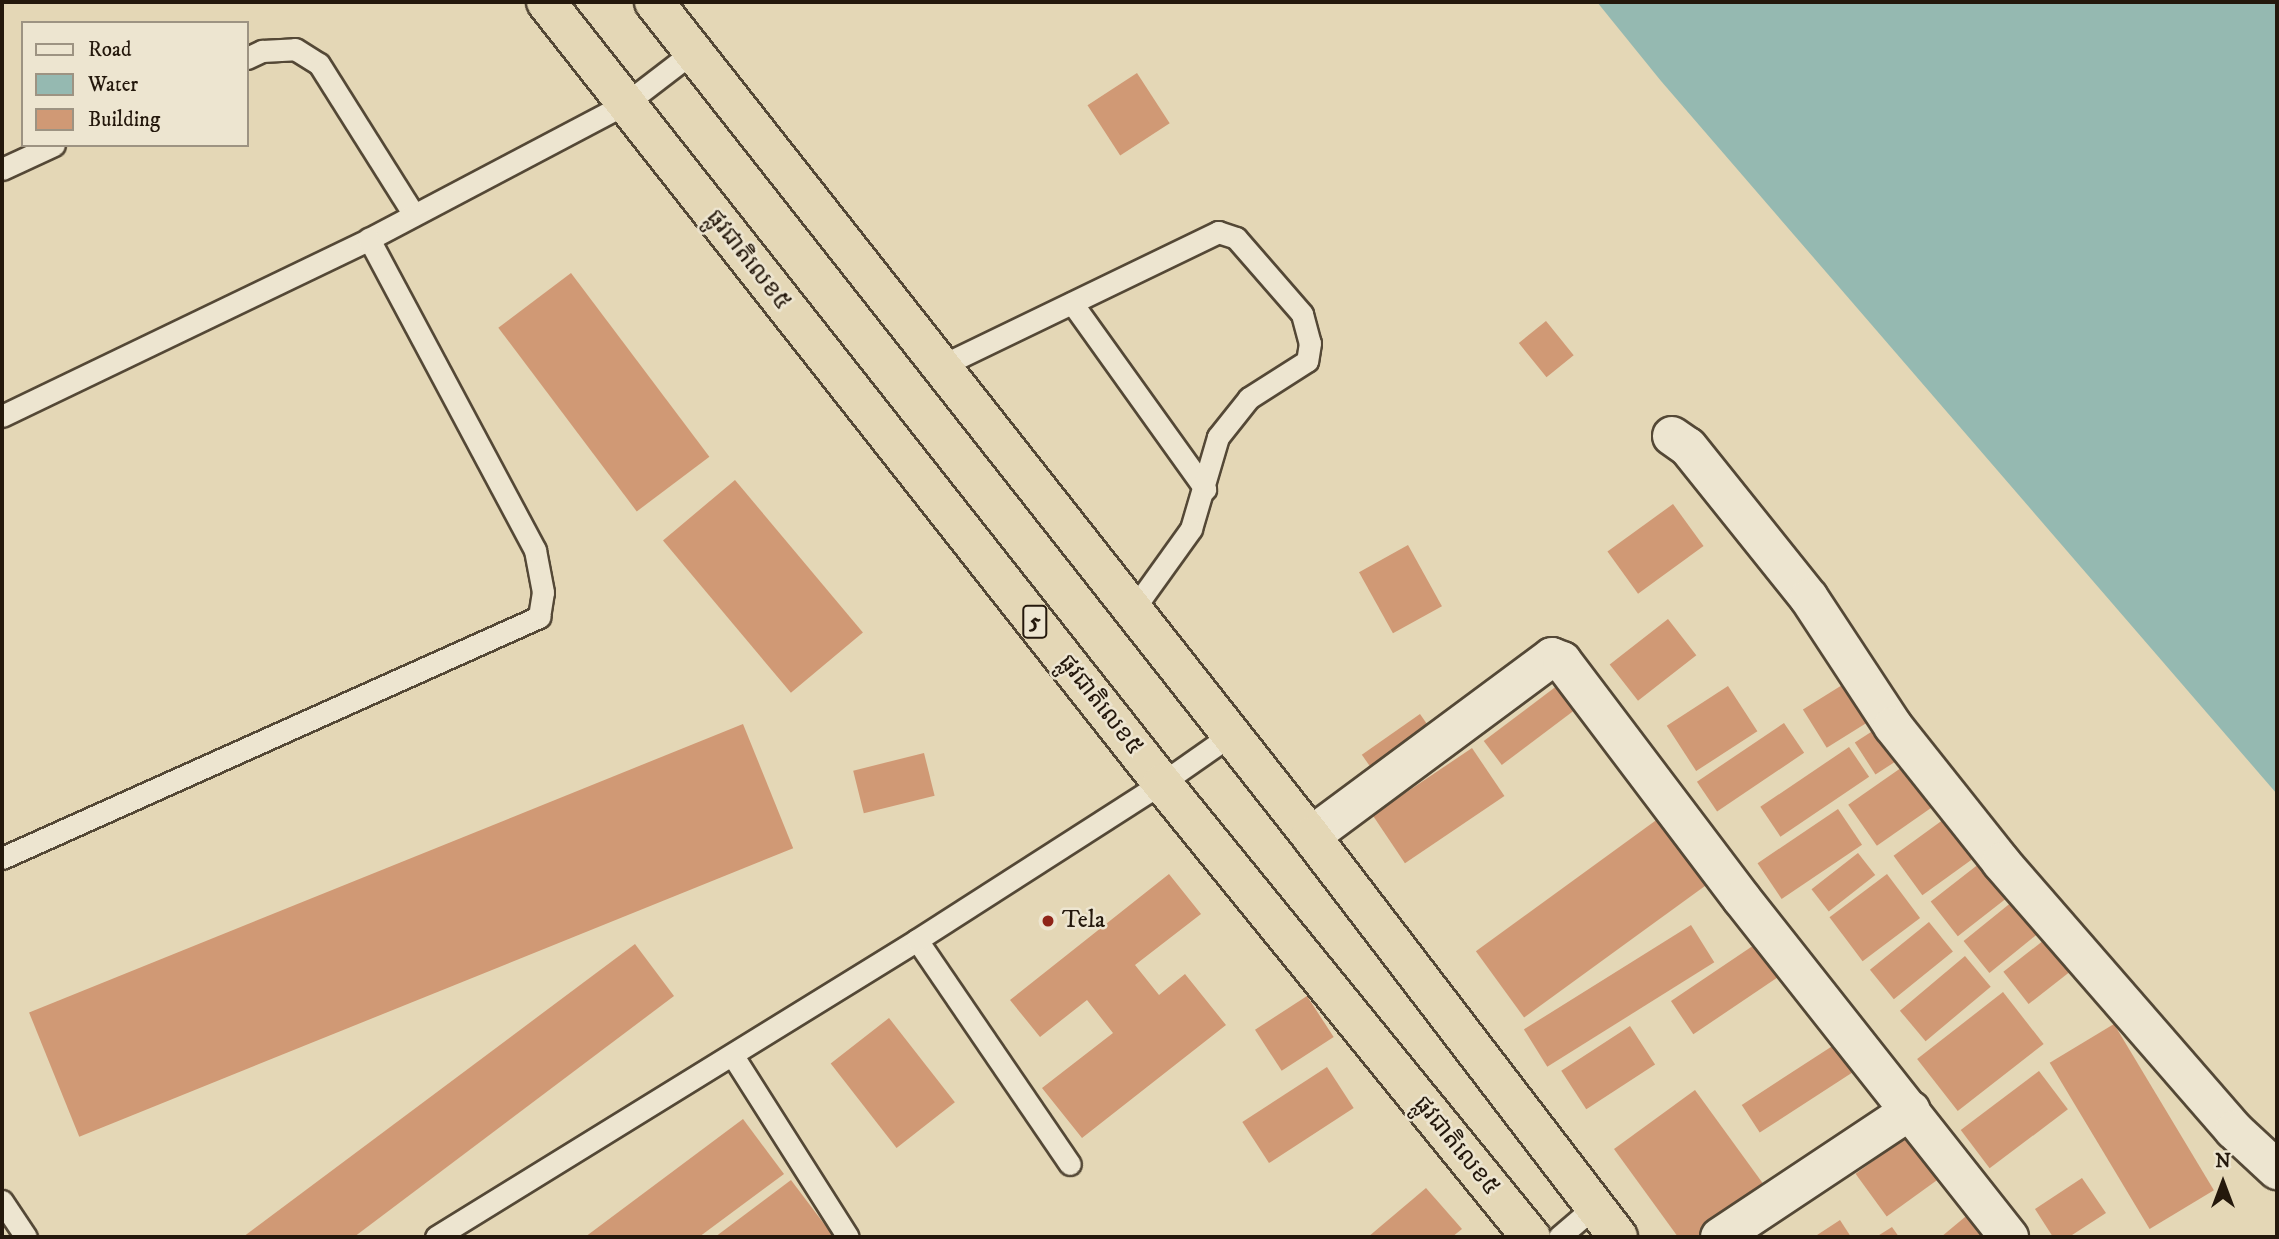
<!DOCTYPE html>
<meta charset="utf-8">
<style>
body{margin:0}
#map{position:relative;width:2279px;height:1239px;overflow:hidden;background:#e4d7b6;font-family:"IM FELL DW Pica","Noto Sans Khmer",serif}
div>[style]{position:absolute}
.water>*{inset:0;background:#95b9b1}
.building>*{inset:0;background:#d09975;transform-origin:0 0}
.roads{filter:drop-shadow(2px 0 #544836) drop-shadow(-2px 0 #544836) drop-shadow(0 2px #544836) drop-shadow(0 -2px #544836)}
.lane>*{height:21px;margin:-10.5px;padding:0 10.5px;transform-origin:10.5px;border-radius:10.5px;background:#ede5d0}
.street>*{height:38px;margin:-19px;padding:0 19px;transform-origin:19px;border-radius:19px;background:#ede5d0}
.highway>*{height:38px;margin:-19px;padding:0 19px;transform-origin:19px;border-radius:19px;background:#e4d7b6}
.dots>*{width:19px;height:19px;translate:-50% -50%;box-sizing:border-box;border:4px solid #ede5d0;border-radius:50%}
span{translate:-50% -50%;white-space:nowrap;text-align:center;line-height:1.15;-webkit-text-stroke:5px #ede5d0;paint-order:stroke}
.shield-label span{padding:2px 5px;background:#ede5d0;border:2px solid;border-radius:5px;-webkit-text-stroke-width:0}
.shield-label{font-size:23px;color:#24180c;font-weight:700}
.street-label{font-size:24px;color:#24180c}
.poi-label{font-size:24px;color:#24180c}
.left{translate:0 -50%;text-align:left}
.frame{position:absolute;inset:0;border:4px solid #24180c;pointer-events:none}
.legend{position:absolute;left:21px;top:21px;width:228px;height:126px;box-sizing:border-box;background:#ede5d0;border:2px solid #9d9382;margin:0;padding:9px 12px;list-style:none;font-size:21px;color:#24180c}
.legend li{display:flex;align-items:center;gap:14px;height:35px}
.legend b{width:35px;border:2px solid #9d9382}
.north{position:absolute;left:2188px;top:1148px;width:70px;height:70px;-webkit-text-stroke:5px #ede5d0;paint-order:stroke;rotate:0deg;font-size:19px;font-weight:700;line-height:28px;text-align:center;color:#24180c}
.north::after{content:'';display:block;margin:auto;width:24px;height:32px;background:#24180c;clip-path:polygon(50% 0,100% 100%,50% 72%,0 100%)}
</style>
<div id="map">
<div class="water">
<div style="clip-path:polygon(1597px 2px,2277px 2px,2277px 794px,1661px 81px)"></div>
</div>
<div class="building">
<div style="left:1137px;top:73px;width:60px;height:59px;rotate:57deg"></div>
<div style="left:571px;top:273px;width:230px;height:91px;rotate:53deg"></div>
<div style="left:1546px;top:321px;width:44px;height:35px;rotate:51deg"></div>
<div style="left:735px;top:480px;width:199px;height:94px;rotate:50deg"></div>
<div style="left:1673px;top:504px;width:52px;height:81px;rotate:54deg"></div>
<div style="left:1408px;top:545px;width:70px;height:56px;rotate:61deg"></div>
<div style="left:1668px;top:619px;width:46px;height:74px;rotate:52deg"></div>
<div style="left:1562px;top:682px;width:30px;height:98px;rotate:53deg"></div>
<div style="left:1847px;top:682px;width:45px;height:52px;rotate:58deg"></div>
<div style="left:1728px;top:686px;width:54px;height:73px;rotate:57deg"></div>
<div style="left:1420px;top:714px;width:28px;height:71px;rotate:55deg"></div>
<div style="left:1784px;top:723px;width:36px;height:105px;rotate:56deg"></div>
<div style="left:1885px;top:723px;width:38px;height:36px;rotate:57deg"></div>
<div style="left:743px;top:724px;width:134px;height:770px;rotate:68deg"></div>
<div style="left:1849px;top:747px;width:36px;height:107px;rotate:56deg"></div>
<div style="left:1472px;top:748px;width:58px;height:120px;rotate:56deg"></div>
<div style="left:924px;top:753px;width:44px;height:73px;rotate:76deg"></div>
<div style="left:1908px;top:763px;width:50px;height:73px;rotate:55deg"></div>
<div style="left:1838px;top:809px;width:43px;height:97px;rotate:56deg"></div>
<div style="left:1666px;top:813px;width:82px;height:235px;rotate:54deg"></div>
<div style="left:1951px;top:814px;width:49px;height:71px;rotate:54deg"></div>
<div style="left:1858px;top:853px;width:28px;height:59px;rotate:52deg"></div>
<div style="left:1989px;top:856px;width:44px;height:74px;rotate:52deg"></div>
<div style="clip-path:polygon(1169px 874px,1201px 914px,1135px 965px,1159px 995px,1185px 974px,1226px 1025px,1082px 1138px,1042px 1088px,1113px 1033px,1087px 1000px,1040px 1037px,1010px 1000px)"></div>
<div style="left:1887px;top:874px;width:55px;height:72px;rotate:53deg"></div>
<div style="left:2018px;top:897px;width:41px;height:70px;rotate:51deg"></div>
<div style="left:1929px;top:922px;width:38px;height:76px;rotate:51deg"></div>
<div style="left:1691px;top:925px;width:44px;height:197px;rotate:58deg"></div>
<div style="left:2053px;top:933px;width:41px;height:63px;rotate:52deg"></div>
<div style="left:1763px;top:939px;width:40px;height:111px;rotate:56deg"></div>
<div style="clip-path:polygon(635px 944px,674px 996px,354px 1237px,243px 1237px)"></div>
<div style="left:1965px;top:956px;width:40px;height:85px;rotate:50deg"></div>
<div style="left:2003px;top:992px;width:66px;height:109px;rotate:52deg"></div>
<div style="left:1307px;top:996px;width:49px;height:62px;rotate:57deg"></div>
<div style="left:889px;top:1018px;width:107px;height:74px;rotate:52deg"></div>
<div style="left:2114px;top:1024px;width:194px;height:75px;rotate:59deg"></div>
<div style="left:1630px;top:1026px;width:46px;height:82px;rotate:57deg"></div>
<div style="left:1834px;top:1045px;width:33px;height:110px;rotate:57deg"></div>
<div style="left:1327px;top:1067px;width:49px;height:101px;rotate:57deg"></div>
<div style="left:2039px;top:1071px;width:48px;height:98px;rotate:53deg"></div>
<div style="clip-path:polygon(1695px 1090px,1772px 1196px,1715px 1237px,1678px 1237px,1614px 1149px)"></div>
<div style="clip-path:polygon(743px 1119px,784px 1174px,699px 1237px,585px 1237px)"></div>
<div style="left:1913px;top:1132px;width:53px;height:71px;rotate:54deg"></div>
<div style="clip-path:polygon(2082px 1178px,2106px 1213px,2069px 1237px,2053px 1237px,2035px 1209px)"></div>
<div style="clip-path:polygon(791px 1180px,834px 1237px,715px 1237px)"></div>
<div style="clip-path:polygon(1426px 1188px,1462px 1229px,1452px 1237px,1368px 1237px)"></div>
<div style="clip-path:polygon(1971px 1212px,1993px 1237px,1941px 1237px)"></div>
<div style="clip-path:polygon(1840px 1220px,1851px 1237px,1814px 1237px)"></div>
<div style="clip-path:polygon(1892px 1227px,1899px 1237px,1876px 1237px)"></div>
</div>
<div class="roads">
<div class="lane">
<div style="left:247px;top:58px;width:17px;rotate:-25deg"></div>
<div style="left:262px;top:51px;width:33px;rotate:-3deg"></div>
<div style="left:295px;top:49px;width:28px;rotate:32deg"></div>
<div style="left:319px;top:64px;width:178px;rotate:57.8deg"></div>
<div style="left:2px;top:169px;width:57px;rotate:-24.8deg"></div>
<div style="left:1072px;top:303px;width:229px;rotate:54.4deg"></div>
<div style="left:941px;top:366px;width:308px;rotate:-25.8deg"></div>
<div style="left:1218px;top:232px;width:19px;rotate:18deg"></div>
<div style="left:1236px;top:238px;width:101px;rotate:49deg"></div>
<div style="left:1302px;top:314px;width:30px;rotate:75deg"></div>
<div style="left:1310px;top:343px;width:18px;rotate:99deg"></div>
<div style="left:1307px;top:361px;width:69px;rotate:147.5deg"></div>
<div style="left:1249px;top:398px;width:50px;rotate:128.5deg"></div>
<div style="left:1218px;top:437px;width:96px;rotate:106.4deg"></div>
<div style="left:1191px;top:529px;width:101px;rotate:125.7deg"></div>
<div style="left:2px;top:416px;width:407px;rotate:-25.7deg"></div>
<div style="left:369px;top:239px;width:289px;rotate:-27.8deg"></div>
<div style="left:625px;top:104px;width:87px;rotate:-37.5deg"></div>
<div style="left:2px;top:858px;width:589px;rotate:-24.17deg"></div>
<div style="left:539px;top:617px;width:25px;rotate:-81deg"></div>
<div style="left:543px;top:592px;width:43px;rotate:-100.8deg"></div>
<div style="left:535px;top:550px;width:353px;rotate:-118.1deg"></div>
<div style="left:917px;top:940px;width:271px;rotate:55.7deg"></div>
<div style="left:733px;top:1056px;width:214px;rotate:57.6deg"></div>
<div style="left:2px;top:1201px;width:43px;rotate:56.3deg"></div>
<div style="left:436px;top:1237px;width:565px;rotate:-31.69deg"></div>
<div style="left:917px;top:940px;width:291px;rotate:-32.7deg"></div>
<div style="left:1162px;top:783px;width:82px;rotate:-35deg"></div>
<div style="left:1559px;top:1237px;width:46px;rotate:-40.6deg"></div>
</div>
<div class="street">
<div style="left:1672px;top:436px;width:19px;rotate:35deg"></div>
<div style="left:1688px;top:447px;width:193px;rotate:51.3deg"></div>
<div style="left:1809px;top:598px;width:153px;rotate:56.7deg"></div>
<div style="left:1893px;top:726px;width:174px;rotate:51.5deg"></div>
<div style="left:2001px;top:862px;width:355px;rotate:49deg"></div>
<div style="left:2234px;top:1130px;width:59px;rotate:42.9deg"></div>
<div style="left:1311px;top:836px;width:300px;rotate:-36.6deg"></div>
<div style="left:1552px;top:657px;width:11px;rotate:22deg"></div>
<div style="left:1562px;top:661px;width:298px;rotate:52.9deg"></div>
<div style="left:1742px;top:899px;width:431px;rotate:51.7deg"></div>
<div style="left:1720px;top:1237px;width:229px;rotate:-33.6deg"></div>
</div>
<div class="highway">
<div style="left:546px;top:2px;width:995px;rotate:51.74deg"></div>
<div style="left:1162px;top:783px;width:585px;rotate:50.9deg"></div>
<div style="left:654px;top:2px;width:1062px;rotate:51.77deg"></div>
<div style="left:1311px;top:836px;width:505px;rotate:52.56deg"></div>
</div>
</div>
<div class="dots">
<div style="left:1048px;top:921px;background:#8f2418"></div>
</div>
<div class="shield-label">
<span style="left:1035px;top:622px">5</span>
</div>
<div class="street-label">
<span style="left:748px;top:260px;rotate:52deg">ផ្លូវជាតិលេខ៥</span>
<span style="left:1100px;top:705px;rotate:52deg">ផ្លូវជាតិលេខ៥</span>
<span style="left:1456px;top:1146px;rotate:51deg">ផ្លូវជាតិលេខ៥</span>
</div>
<div class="poi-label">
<span class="left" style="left:1062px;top:921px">Tela</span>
</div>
<div class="frame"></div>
<ul class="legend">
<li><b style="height:9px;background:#ede5d0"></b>Road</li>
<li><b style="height:19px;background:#95b9b1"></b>Water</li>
<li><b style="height:19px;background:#d09975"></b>Building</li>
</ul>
<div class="north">N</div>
</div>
